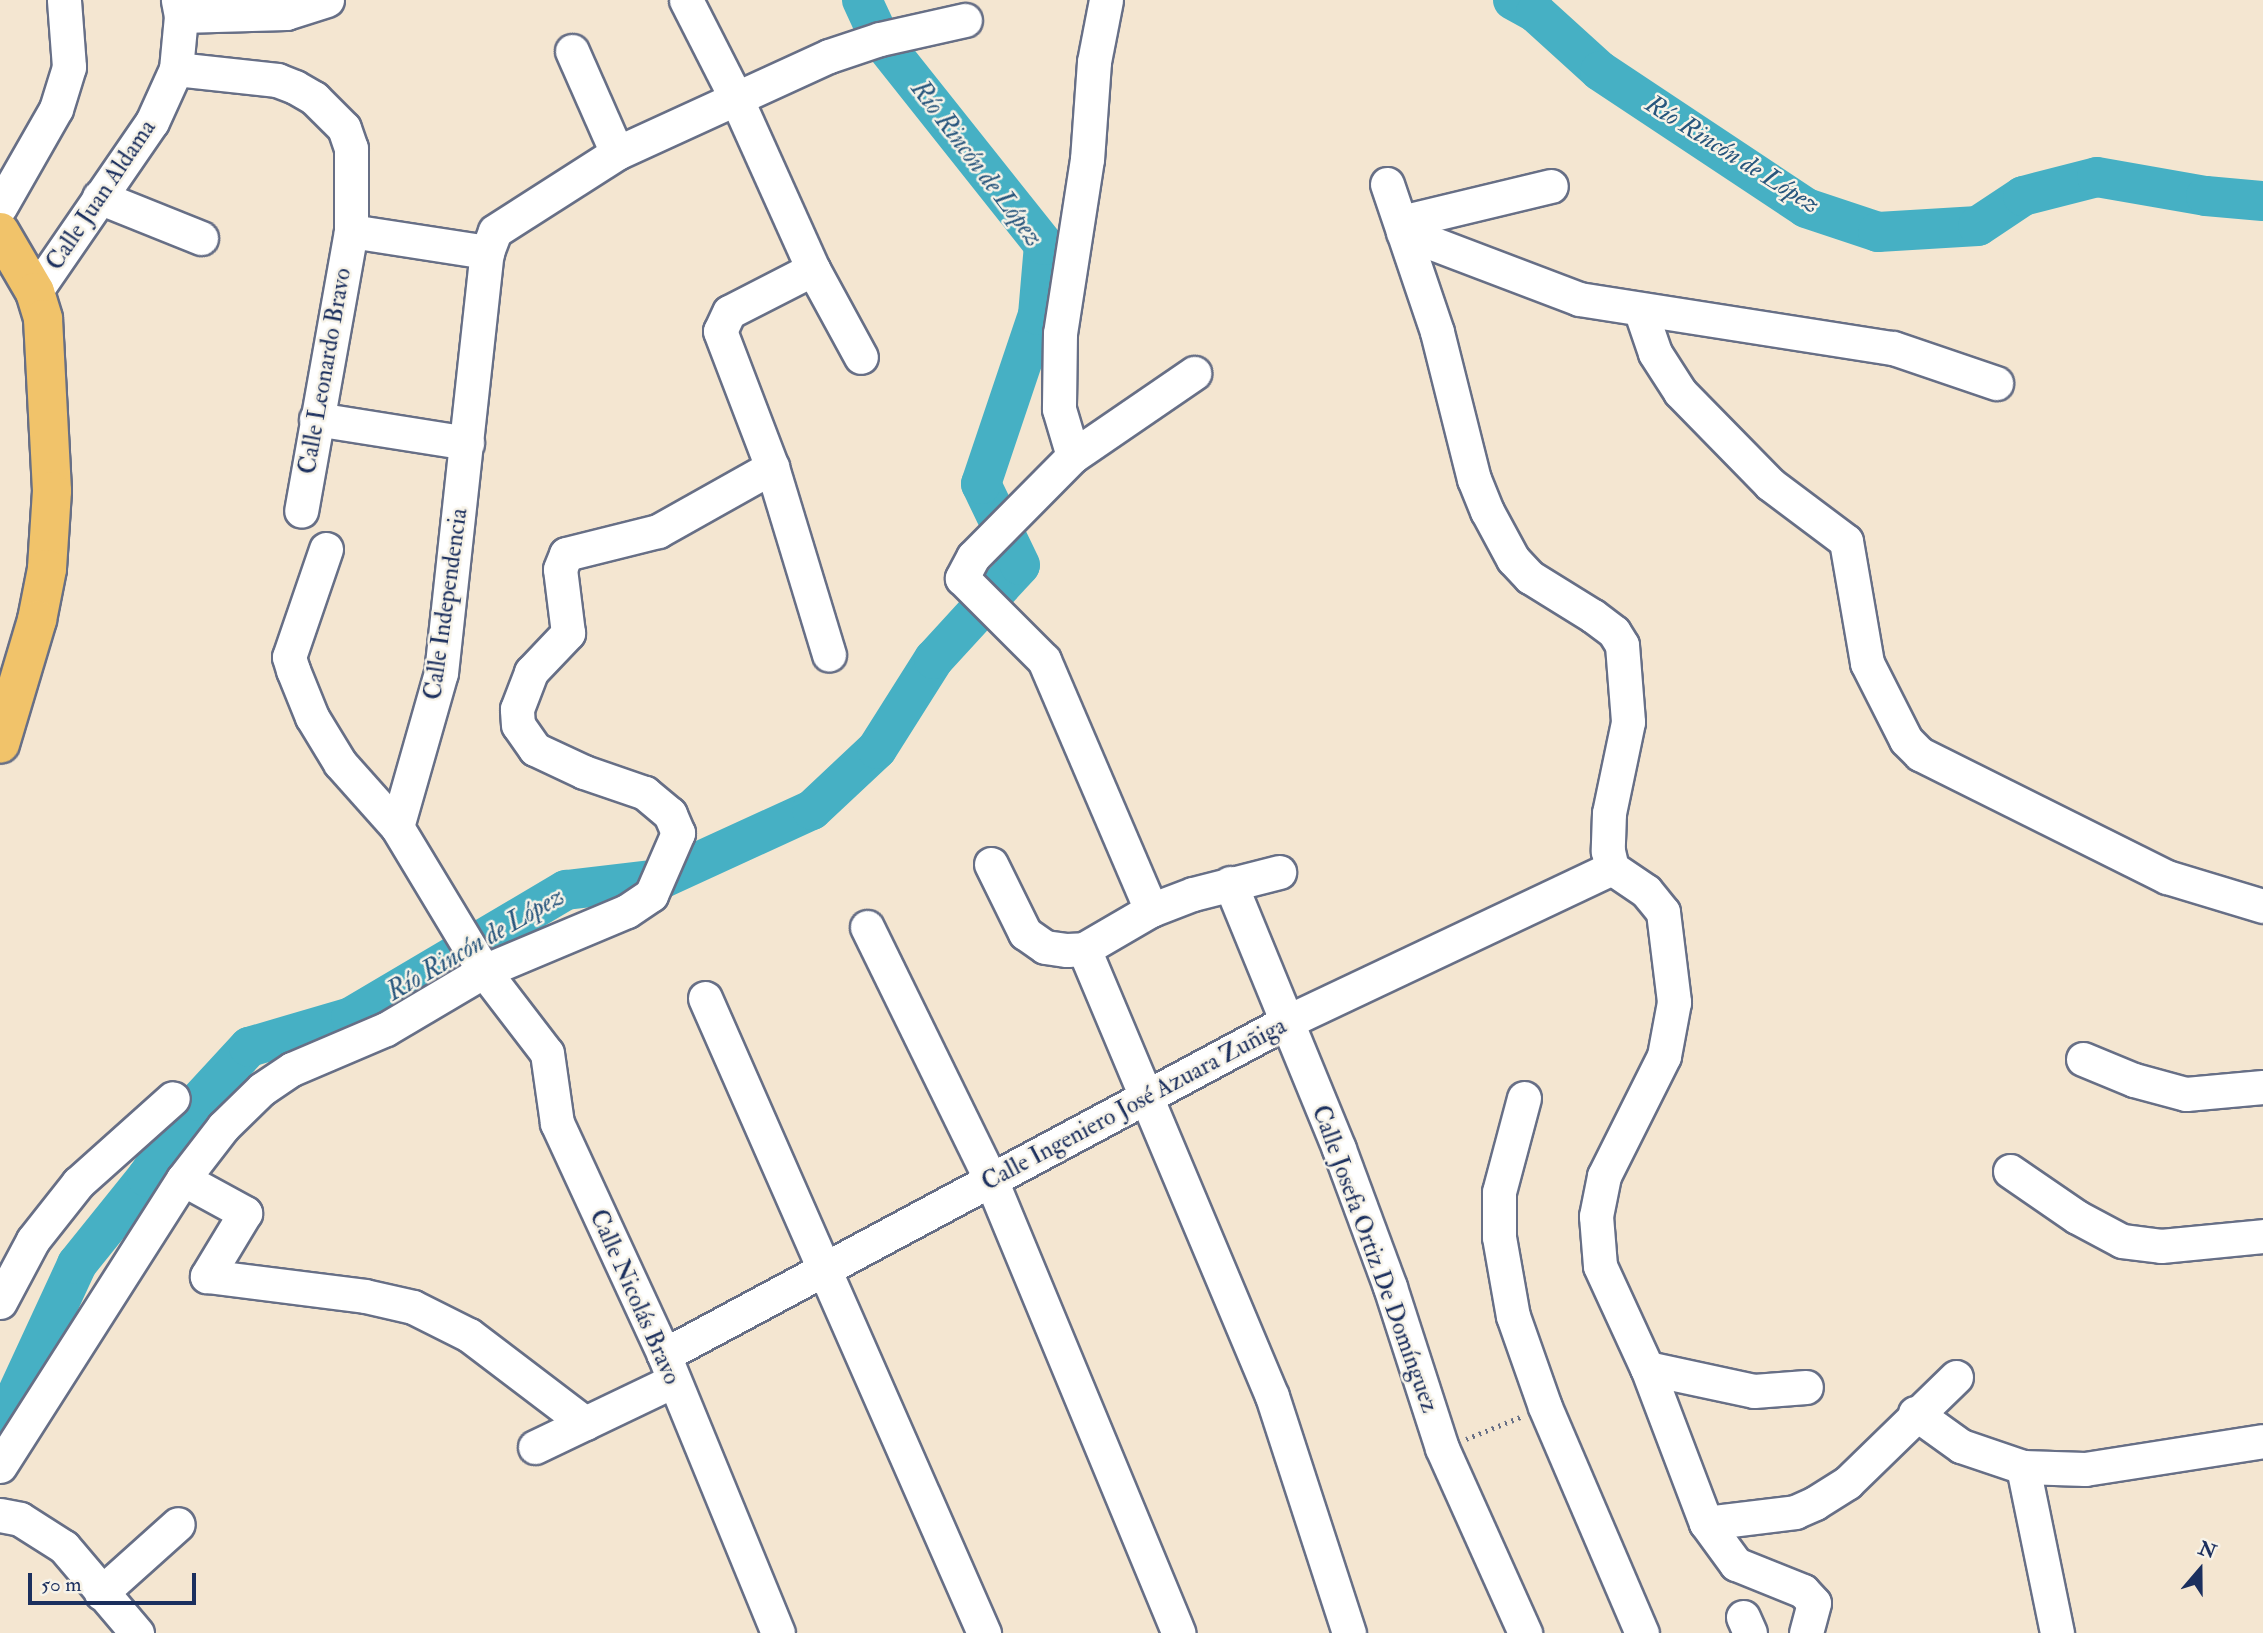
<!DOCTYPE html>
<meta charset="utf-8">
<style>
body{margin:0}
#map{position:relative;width:2263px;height:1633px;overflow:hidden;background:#f4e6d1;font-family:"IM FELL Double Pica",serif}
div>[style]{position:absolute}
.river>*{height:40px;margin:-20px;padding:0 20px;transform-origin:20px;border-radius:20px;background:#46b0c4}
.path>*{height:4.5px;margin-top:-2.25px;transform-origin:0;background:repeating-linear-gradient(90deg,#676f86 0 2px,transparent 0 7px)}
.roads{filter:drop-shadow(2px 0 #676f86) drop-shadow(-2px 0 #676f86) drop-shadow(0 2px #676f86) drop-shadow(0 -2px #676f86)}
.minor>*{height:33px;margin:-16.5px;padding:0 16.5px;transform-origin:16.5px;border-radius:16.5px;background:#fff}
.major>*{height:38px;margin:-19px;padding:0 19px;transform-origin:19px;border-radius:19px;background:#f1c36a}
span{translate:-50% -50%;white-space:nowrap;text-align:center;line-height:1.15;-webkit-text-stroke:5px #f7f3e8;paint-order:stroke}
.street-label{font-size:24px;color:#1b2f5e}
.water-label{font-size:26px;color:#28567d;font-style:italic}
.north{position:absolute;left:2165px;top:1535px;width:70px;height:70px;-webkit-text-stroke:5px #f7f3e8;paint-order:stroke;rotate:20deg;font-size:19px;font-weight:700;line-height:28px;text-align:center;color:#1b2f5e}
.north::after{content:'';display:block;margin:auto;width:24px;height:32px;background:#1b2f5e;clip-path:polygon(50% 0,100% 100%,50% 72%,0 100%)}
.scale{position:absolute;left:28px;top:1573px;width:168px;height:32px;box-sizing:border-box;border:4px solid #1b2f5e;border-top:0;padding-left:9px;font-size:21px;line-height:24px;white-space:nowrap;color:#1b2f5e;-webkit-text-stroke:5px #f7f3e8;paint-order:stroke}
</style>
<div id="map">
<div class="river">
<div style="left:1513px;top:0;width:26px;rotate:29deg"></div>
<div style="left:1536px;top:13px;width:86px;rotate:42.2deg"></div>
<div style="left:1600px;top:71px;width:247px;rotate:33.6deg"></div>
<div style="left:1806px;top:208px;width:76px;rotate:18.4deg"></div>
<div style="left:1878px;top:232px;width:100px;rotate:-3.4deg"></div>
<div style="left:1978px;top:226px;width:54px;rotate:-33.7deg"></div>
<div style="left:2023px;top:196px;width:76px;rotate:-14.4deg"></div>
<div style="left:2097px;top:177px;width:111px;rotate:9.9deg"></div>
<div style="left:2206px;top:196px;width:57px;rotate:5deg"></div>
<div style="left:0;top:1421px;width:7px;rotate:-27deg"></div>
<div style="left:6px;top:1418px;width:170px;rotate:-65.2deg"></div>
<div style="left:77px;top:1264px;width:112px;rotate:-51.2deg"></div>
<div style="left:147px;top:1177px;width:92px;rotate:-55.6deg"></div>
<div style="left:199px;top:1101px;width:74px;rotate:-47.2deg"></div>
<div style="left:249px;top:1047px;width:106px;rotate:-16.4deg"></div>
<div style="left:351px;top:1017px;width:250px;rotate:-30.6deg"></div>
<div style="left:566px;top:890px;width:96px;rotate:-6.6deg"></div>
<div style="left:661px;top:879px;width:166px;rotate:-24.6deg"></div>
<div style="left:812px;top:810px;width:89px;rotate:-43.2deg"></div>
<div style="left:877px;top:749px;width:107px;rotate:-57.7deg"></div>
<div style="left:934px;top:659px;width:127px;rotate:-47.5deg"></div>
<div style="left:1020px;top:565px;width:90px;rotate:-115.7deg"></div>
<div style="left:981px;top:484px;width:178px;rotate:-71.4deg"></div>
<div style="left:1038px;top:315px;width:70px;rotate:-85.1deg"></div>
<div style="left:1044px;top:245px;width:263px;rotate:-128.5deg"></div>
<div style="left:880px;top:39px;width:43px;rotate:-114.8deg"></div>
</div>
<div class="path">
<div style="left:1466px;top:1439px;width:61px;rotate:-22deg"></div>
</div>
<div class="roads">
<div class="minor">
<div style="left:686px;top:0;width:112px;rotate:63deg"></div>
<div style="left:737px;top:100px;width:185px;rotate:65.8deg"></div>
<div style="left:813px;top:269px;width:100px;rotate:61.4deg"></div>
<div style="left:1106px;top:0;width:63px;rotate:101deg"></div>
<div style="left:1094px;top:62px;width:97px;rotate:94.1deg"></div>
<div style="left:1087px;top:159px;width:176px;rotate:98.8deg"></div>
<div style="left:1060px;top:333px;width:76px;rotate:90.8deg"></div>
<div style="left:1059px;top:409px;width:49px;rotate:73.4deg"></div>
<div style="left:1073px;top:456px;width:142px;rotate:134.7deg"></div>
<div style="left:973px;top:557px;width:24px;rotate:118deg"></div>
<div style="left:962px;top:578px;width:116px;rotate:45deg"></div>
<div style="left:1044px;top:660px;width:272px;rotate:66.8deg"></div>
<div style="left:181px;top:16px;width:105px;rotate:-1.6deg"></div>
<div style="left:286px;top:13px;width:43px;rotate:-17.6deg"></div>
<div style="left:572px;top:51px;width:111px;rotate:66.2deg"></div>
<div style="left:176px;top:69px;width:102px;rotate:6.2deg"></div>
<div style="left:277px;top:80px;width:19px;rotate:21deg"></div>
<div style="left:295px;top:87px;width:22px;rotate:30deg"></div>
<div style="left:314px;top:98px;width:42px;rotate:45deg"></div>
<div style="left:344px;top:128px;width:21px;rotate:71deg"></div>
<div style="left:351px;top:148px;width:83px;rotate:90deg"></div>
<div style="left:351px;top:231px;width:284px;rotate:100.1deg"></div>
<div style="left:1387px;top:184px;width:156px;rotate:71.3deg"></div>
<div style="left:1437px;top:332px;width:152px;rotate:75.9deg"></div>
<div style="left:1474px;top:479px;width:35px;rotate:68deg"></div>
<div style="left:1487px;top:511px;width:55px;rotate:61.6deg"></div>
<div style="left:1513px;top:559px;width:25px;rotate:47deg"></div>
<div style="left:1530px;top:577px;width:74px;rotate:31.8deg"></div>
<div style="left:1593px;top:616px;width:26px;rotate:37deg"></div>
<div style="left:1614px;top:632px;width:15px;rotate:58deg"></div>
<div style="left:1622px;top:645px;width:77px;rotate:85.5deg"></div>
<div style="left:1628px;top:722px;width:93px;rotate:101.8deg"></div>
<div style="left:1609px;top:813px;width:38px;rotate:92deg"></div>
<div style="left:1608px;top:851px;width:17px;rotate:77deg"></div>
<div style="left:1612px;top:868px;width:41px;rotate:34.1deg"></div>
<div style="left:1646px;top:891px;width:27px;rotate:51deg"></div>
<div style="left:1663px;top:912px;width:91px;rotate:83deg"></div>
<div style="left:1674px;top:1002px;width:55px;rotate:100.5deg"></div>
<div style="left:1664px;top:1056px;width:134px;rotate:116.6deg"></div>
<div style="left:1604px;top:1176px;width:41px;rotate:101.3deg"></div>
<div style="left:1596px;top:1216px;width:50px;rotate:85.4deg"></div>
<div style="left:1600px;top:1266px;width:112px;rotate:65.3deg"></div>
<div style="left:1647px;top:1368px;width:166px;rotate:69.2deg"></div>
<div style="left:1706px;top:1523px;width:51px;rotate:53.8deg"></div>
<div style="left:1736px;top:1564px;width:72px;rotate:21.9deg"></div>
<div style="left:1803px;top:1591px;width:16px;rotate:47deg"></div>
<div style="left:1814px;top:1603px;width:31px;rotate:105deg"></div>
<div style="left:99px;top:197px;width:110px;rotate:21.9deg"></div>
<div style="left:0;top:207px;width:113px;rotate:-60.3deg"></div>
<div style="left:56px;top:109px;width:44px;rotate:-72.8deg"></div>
<div style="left:69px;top:67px;width:67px;rotate:-94.3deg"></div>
<div style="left:1401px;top:222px;width:154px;rotate:-13.5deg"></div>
<div style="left:351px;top:231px;width:138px;rotate:8.8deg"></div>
<div style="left:1403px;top:232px;width:188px;rotate:20.8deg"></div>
<div style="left:1579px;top:299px;width:318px;rotate:8.9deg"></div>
<div style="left:1893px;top:348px;width:109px;rotate:18.8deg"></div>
<div style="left:813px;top:269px;width:94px;rotate:152.9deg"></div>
<div style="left:729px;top:312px;width:21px;rotate:115deg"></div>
<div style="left:720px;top:331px;width:146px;rotate:69.1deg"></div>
<div style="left:772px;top:467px;width:196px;rotate:73.1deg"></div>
<div style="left:35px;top:292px;width:206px;rotate:-55.5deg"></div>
<div style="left:152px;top:122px;width:58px;rotate:-65.6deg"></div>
<div style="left:176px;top:69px;width:53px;rotate:-84.6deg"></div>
<div style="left:181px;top:16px;width:16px;rotate:-101deg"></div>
<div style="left:1641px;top:312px;width:43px;rotate:71.1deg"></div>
<div style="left:1655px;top:353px;width:46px;rotate:57.3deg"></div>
<div style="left:1680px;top:392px;width:129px;rotate:45.6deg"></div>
<div style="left:1770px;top:484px;width:95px;rotate:36.9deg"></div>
<div style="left:1846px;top:541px;width:124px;rotate:80.2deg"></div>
<div style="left:1867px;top:663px;width:86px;rotate:63.1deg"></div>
<div style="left:1906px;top:740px;width:20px;rotate:45deg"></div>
<div style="left:1920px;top:754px;width:276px;rotate:26.5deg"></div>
<div style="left:2167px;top:877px;width:100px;rotate:16.8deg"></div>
<div style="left:316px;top:419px;width:153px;rotate:9deg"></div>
<div style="left:1073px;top:456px;width:147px;rotate:-34.4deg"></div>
<div style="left:326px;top:549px;width:114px;rotate:108.9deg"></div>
<div style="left:289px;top:657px;width:14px;rotate:73deg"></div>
<div style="left:293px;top:670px;width:51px;rotate:68deg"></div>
<div style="left:312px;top:717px;width:54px;rotate:58.7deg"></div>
<div style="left:340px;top:763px;width:86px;rotate:48.3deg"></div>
<div style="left:397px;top:827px;width:168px;rotate:58.9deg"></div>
<div style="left:484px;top:971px;width:103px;rotate:52.5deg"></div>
<div style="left:547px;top:1053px;width:71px;rotate:81.9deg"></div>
<div style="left:557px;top:1123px;width:255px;rotate:65.2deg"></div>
<div style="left:664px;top:1355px;width:300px;rotate:67.7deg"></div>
<div style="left:397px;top:827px;width:160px;rotate:-74.1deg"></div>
<div style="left:441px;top:673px;width:424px;rotate:-83.8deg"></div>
<div style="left:487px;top:252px;width:22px;rotate:-69deg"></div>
<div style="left:495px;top:231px;width:145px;rotate:-32.6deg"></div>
<div style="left:617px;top:153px;width:233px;rotate:-24.6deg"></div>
<div style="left:829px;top:56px;width:54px;rotate:-18.4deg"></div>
<div style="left:880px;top:39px;width:87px;rotate:-12.6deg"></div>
<div style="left:991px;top:864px;width:77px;rotate:63.8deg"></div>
<div style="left:1025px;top:933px;width:24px;rotate:35deg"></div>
<div style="left:1045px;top:947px;width:22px;rotate:8deg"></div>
<div style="left:1067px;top:950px;width:17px;rotate:-3deg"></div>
<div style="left:1084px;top:949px;width:78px;rotate:-30.2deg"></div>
<div style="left:1151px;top:910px;width:45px;rotate:-20.9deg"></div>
<div style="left:1193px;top:894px;width:89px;rotate:-14.3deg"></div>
<div style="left:1230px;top:883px;width:287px;rotate:67.7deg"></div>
<div style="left:1339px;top:1149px;width:147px;rotate:69.7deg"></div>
<div style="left:1390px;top:1287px;width:169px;rotate:72.1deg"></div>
<div style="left:1442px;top:1448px;width:203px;rotate:65.8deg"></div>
<div style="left:867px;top:927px;width:282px;rotate:63.9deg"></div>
<div style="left:991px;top:1180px;width:490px;rotate:67.5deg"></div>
<div style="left:1084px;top:949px;width:485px;rotate:67.2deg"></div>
<div style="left:1272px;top:1396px;width:249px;rotate:72deg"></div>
<div style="left:705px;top:998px;width:694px;rotate:66.28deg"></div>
<div style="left:2083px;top:1059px;width:55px;rotate:22.4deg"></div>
<div style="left:2134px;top:1080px;width:54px;rotate:15.1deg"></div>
<div style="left:2186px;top:1094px;width:77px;rotate:-5.2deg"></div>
<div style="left:1524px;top:1098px;width:97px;rotate:104.9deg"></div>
<div style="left:1499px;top:1192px;width:45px;rotate:90deg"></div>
<div style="left:1499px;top:1237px;width:80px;rotate:80deg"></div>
<div style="left:1513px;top:1316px;width:96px;rotate:70.6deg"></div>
<div style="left:1545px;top:1407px;width:246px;rotate:66.8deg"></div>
<div style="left:2010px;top:1171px;width:81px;rotate:34.5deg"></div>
<div style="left:2077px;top:1217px;width:51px;rotate:28.1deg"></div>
<div style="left:2122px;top:1241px;width:39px;rotate:7deg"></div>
<div style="left:2161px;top:1246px;width:102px;rotate:-5.6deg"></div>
<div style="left:183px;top:1179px;width:71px;rotate:28.7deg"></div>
<div style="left:245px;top:1213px;width:74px;rotate:121.1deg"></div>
<div style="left:207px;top:1276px;width:159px;rotate:7.2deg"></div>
<div style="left:365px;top:1296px;width:49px;rotate:12.9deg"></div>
<div style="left:413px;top:1307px;width:63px;rotate:26.6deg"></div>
<div style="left:469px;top:1335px;width:146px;rotate:37.2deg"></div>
<div style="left:0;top:1302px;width:70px;rotate:-62deg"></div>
<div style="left:33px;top:1240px;width:73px;rotate:-51.7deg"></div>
<div style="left:78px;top:1183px;width:127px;rotate:-41.8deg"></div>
<div style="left:664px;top:1355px;width:703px;rotate:-28.17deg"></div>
<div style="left:1284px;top:1023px;width:363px;rotate:-25.3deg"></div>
<div style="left:1647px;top:1368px;width:109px;rotate:12.1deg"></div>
<div style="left:1754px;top:1391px;width:52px;rotate:-4.4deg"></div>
<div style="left:1915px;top:1413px;width:57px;rotate:35.7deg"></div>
<div style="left:1961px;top:1446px;width:65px;rotate:18.7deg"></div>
<div style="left:2023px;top:1467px;width:62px;rotate:1.8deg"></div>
<div style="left:2085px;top:1469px;width:180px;rotate:-8.9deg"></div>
<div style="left:535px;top:1447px;width:153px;rotate:-25.6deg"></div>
<div style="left:0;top:1466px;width:340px;rotate:-57.5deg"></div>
<div style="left:183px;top:1179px;width:66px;rotate:-52.4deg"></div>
<div style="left:223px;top:1127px;width:54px;rotate:-44.3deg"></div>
<div style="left:262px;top:1089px;width:36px;rotate:-34deg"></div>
<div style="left:292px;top:1069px;width:102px;rotate:-23.1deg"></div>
<div style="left:386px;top:1029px;width:114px;rotate:-30.6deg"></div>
<div style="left:484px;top:971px;width:155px;rotate:-22.8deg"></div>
<div style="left:627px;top:911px;width:29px;rotate:-34deg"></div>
<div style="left:651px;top:895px;width:68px;rotate:-66.5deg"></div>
<div style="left:678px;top:833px;width:21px;rotate:-113deg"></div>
<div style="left:670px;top:814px;width:33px;rotate:-140deg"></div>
<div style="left:645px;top:793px;width:65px;rotate:-161deg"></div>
<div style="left:584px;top:772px;width:54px;rotate:-154.9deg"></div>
<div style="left:535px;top:749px;width:29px;rotate:-125deg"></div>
<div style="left:518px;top:725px;width:16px;rotate:-94deg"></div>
<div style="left:517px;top:709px;width:40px;rotate:-69deg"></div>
<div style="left:531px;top:672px;width:54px;rotate:-46.5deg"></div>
<div style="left:568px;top:633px;width:64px;rotate:-97.1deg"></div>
<div style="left:560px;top:569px;width:16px;rotate:-68deg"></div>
<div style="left:566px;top:554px;width:95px;rotate:-14deg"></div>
<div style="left:658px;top:531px;width:131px;rotate:-29.3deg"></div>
<div style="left:2023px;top:1467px;width:169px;rotate:78.4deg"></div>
<div style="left:0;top:1515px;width:20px;rotate:11deg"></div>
<div style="left:20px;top:1519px;width:52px;rotate:32.5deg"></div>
<div style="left:64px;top:1547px;width:113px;rotate:49.7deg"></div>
<div style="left:1706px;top:1523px;width:90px;rotate:-7deg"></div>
<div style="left:1795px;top:1512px;width:22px;rotate:-24deg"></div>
<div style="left:1815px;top:1503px;width:38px;rotate:-32deg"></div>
<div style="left:1847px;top:1483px;width:152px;rotate:-44.2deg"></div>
<div style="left:101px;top:1593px;width:103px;rotate:-41.9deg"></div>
<div style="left:1743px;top:1617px;width:17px;rotate:66deg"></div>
</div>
<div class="major">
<div style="left:0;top:232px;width:69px;rotate:59.7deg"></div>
<div style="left:35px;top:292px;width:28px;rotate:73deg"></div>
<div style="left:43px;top:319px;width:172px;rotate:87deg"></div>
<div style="left:52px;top:491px;width:78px;rotate:93.7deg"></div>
<div style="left:47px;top:569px;width:52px;rotate:101.1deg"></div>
<div style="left:37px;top:620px;width:129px;rotate:106.6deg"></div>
</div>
</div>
<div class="street-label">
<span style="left:101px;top:195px;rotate:-56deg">Calle Juan Aldama</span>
<span style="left:325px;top:371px;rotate:-80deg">Calle Leonardo Bravo</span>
<span style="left:446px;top:604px;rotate:-82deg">Calle Independencia</span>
<span style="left:1134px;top:1104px;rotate:-28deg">Calle Ingeniero José Azuara Zuñiga</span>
<span style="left:1375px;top:1259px;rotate:70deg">Calle Josefa Ortiz De Domínguez</span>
<span style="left:635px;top:1297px;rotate:66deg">Calle Nicolás Bravo</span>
</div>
<div class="water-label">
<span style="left:1732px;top:155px;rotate:32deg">Río Rincón de López</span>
<span style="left:976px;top:164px;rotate:53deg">Río Rincón de López</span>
<span style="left:476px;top:945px;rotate:-30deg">Río Rincón de López</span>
</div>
<div class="north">N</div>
<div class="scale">50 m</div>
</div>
